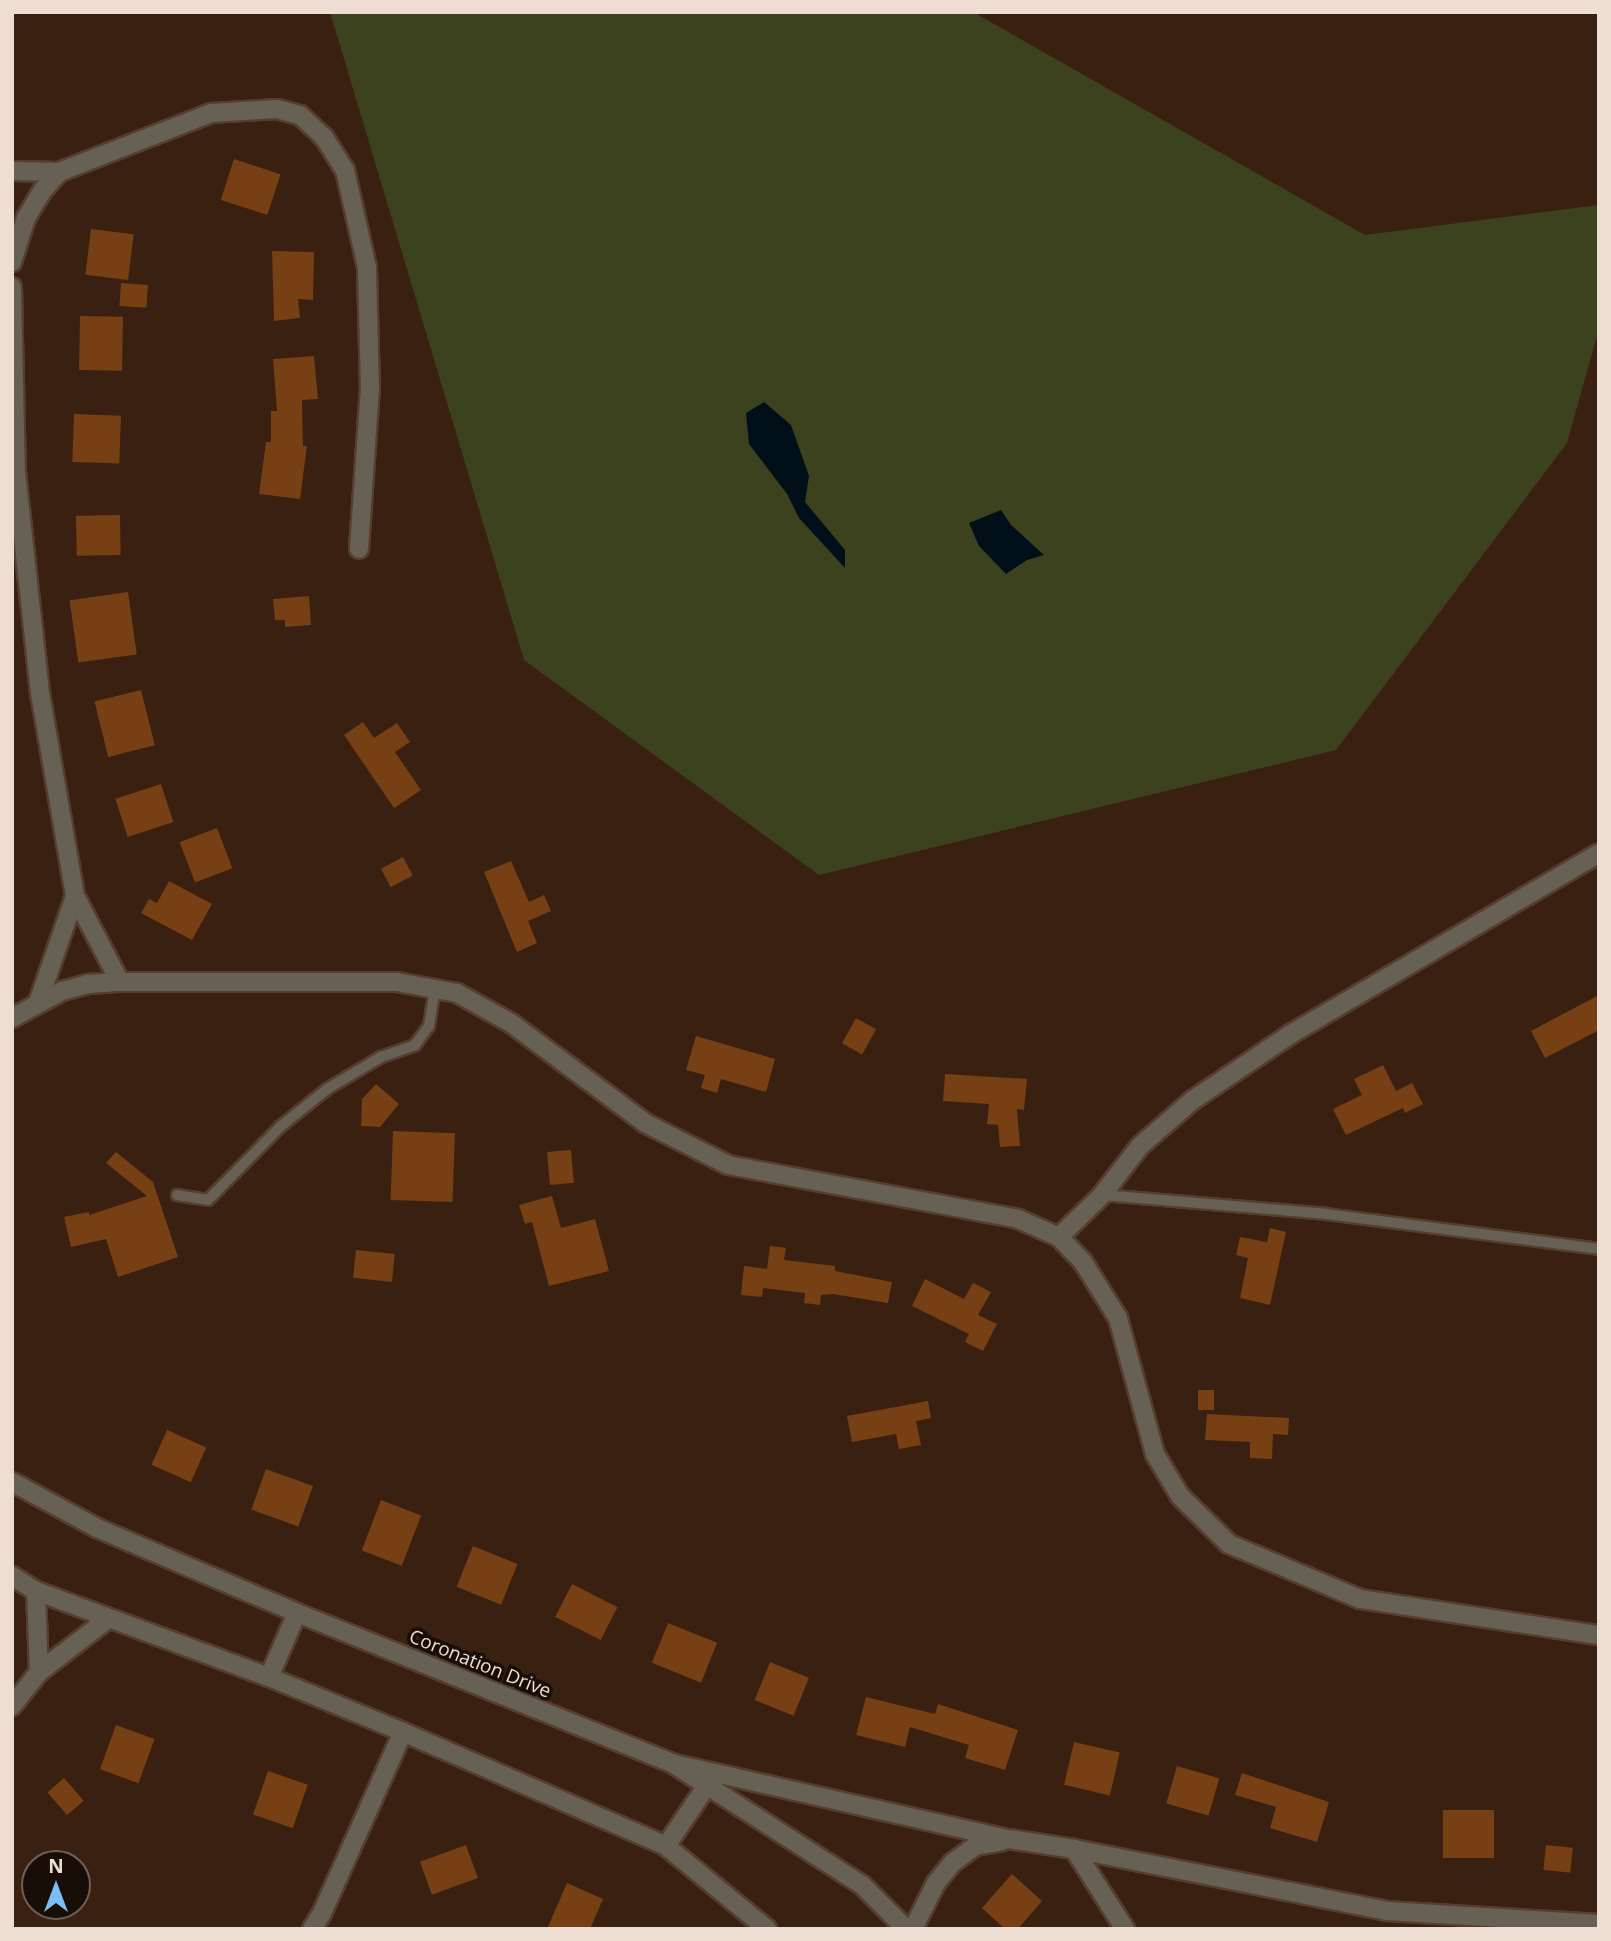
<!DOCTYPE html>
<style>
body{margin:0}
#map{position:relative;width:1611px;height:1941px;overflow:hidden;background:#392010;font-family:"Open Sans",sans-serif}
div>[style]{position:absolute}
.green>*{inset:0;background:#3c421d}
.water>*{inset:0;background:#000f18}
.building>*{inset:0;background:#763f14;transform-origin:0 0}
.roads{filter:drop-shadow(2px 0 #563e2f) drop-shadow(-2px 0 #563e2f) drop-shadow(0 2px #563e2f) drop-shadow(0 -2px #563e2f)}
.service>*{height:10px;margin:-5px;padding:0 5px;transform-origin:5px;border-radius:5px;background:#666154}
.minor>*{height:18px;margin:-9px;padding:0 9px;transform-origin:9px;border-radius:9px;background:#666154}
.tertiary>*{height:18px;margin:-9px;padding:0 9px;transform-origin:9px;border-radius:9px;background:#666154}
span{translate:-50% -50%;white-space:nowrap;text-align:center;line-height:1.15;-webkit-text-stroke:7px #180d07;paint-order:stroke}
.street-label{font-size:19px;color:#eeddd3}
.frame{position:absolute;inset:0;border:14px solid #eeddd3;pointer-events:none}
.north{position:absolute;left:21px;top:1850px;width:70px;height:70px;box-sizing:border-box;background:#180d07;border:2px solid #6e6059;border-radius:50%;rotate:0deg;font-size:19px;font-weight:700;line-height:28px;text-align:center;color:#eeddd3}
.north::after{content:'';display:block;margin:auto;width:24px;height:32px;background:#7abef8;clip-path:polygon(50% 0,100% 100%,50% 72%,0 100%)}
</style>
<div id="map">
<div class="green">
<div style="clip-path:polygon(330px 12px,973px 12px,1365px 235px,1599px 205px,1599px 329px,1567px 443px,1336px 750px,819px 875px,524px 660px)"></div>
</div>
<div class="water">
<div style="clip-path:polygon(764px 402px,791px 425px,809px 476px,805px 502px,845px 550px,845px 568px,799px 518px,787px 494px,749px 444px,746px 413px)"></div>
<div style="clip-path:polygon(1001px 510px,1011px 525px,1044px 555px,1027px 560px,1006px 574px,979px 546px,969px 523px)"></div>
</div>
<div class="building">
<div style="left:234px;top:159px;width:49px;height:43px;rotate:18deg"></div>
<div style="left:91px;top:229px;width:43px;height:46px;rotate:7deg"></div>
<div style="clip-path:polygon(272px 251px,314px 252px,313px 300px,298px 299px,300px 318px,274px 321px)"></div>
<div style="left:121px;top:283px;width:27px;height:23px;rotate:4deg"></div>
<div style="left:80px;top:316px;width:43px;height:54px;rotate:1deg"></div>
<div style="clip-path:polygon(314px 356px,318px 399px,302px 400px,303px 446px,307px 446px,300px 499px,259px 494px,266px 442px,271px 442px,271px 411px,277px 411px,273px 359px)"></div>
<div style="left:74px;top:414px;width:47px;height:48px;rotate:2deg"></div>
<div style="left:120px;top:515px;width:40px;height:44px;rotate:89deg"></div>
<div style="left:128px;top:592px;width:63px;height:59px;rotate:82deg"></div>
<div style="clip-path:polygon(309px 596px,311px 625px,285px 627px,285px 620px,275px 620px,273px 599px)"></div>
<div style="left:141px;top:690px;width:57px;height:48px;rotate:76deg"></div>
<div style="clip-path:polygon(363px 722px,374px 738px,397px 723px,410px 742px,395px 752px,421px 790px,394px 808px,344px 735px)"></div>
<div style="left:161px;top:784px;width:40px;height:48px;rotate:72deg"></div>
<div style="left:217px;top:828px;width:43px;height:40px;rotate:69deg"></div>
<div style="left:403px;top:857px;width:21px;height:25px;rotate:62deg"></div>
<div style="clip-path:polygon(511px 861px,529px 902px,544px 895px,551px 911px,528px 921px,537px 943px,517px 952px,484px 872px)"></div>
<div style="clip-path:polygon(169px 881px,212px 904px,192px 940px,141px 913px,149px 899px,157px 903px)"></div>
<div style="clip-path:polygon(1599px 995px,1599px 1030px,1545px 1058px,1531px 1031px)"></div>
<div style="left:856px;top:1018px;width:23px;height:29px;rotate:29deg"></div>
<div style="clip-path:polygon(696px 1036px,775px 1059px,766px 1092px,721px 1079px,717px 1093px,701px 1088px,705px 1075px,686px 1070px)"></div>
<div style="clip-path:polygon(1383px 1065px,1396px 1091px,1412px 1083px,1423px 1104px,1405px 1113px,1403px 1108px,1346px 1135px,1333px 1109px,1362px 1095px,1354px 1079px)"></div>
<div style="clip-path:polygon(945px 1074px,1027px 1079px,1024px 1110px,1017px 1109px,1020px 1146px,1000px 1147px,998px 1125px,987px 1124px,989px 1104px,943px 1101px)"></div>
<div style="clip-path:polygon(376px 1084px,399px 1104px,380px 1127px,361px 1126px,362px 1099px)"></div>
<div style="left:393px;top:1131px;width:62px;height:69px;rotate:2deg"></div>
<div style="left:571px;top:1150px;width:33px;height:24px;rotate:85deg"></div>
<div style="clip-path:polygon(116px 1152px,153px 1182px,178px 1257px,118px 1277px,106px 1239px,71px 1247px,64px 1217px,89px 1212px,89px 1215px,147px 1196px,106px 1163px)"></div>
<div style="clip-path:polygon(552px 1196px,561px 1228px,595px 1219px,609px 1271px,549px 1286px,532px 1222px,525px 1224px,519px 1205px)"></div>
<div style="clip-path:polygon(1270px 1228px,1286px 1232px,1270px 1305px,1240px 1298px,1248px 1258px,1236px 1255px,1240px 1237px,1267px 1242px)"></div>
<div style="clip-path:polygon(770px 1246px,786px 1248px,784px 1260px,835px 1266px,835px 1271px,892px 1282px,888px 1303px,833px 1294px,821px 1295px,820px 1305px,804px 1303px,805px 1293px,763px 1288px,762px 1297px,741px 1295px,744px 1266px,767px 1269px)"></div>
<div style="left:356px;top:1250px;width:39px;height:28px;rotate:6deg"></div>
<div style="clip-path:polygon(925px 1279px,964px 1299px,973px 1283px,991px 1292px,978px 1315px,997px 1324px,983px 1351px,965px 1342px,969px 1334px,912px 1306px)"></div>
<div style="left:1198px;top:1390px;width:16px;height:20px"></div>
<div style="clip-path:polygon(928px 1401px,931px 1418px,916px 1421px,921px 1445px,899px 1449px,896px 1434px,852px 1442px,847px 1416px)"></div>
<div style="clip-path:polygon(1207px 1414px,1289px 1418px,1288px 1435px,1273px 1434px,1272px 1459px,1250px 1458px,1250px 1442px,1205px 1440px)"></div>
<div style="left:167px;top:1430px;width:43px;height:38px;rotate:24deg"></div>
<div style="left:266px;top:1469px;width:50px;height:43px;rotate:20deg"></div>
<div style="left:381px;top:1500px;width:43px;height:54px;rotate:21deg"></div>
<div style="left:473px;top:1546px;width:48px;height:44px;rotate:22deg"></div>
<div style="left:572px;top:1584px;width:51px;height:37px;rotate:27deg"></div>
<div style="left:668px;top:1623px;width:53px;height:43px;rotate:22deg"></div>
<div style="left:770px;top:1662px;width:42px;height:41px;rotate:22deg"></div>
<div style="clip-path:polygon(866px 1697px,935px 1714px,938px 1704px,1018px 1730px,1005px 1770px,965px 1758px,969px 1745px,910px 1727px,905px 1747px,856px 1735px)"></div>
<div style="left:116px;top:1725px;width:41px;height:47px;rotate:20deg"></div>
<div style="left:1074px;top:1742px;width:47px;height:44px;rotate:13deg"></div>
<div style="left:1177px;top:1766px;width:44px;height:39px;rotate:16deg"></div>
<div style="left:268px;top:1771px;width:42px;height:46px;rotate:19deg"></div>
<div style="clip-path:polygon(1242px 1773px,1329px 1802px,1317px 1842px,1270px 1828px,1276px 1807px,1235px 1795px)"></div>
<div style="left:64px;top:1778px;width:30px;height:22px;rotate:49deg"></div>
<div style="left:1443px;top:1810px;width:51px;height:48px"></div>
<div style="left:466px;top:1845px;width:35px;height:49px;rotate:70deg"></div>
<div style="left:1546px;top:1845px;width:27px;height:25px;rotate:6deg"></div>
<div style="clip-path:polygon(1012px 1874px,1042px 1901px,1018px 1929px,1005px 1929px,982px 1908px)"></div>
<div style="clip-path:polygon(567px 1883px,603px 1899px,590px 1929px,547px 1929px)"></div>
</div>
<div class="roads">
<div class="service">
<div style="left:177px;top:1195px;width:31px;rotate:9deg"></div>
<div style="left:208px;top:1200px;width:104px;rotate:-45.4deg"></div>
<div style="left:281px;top:1126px;width:59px;rotate:-38.8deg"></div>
<div style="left:327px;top:1089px;width:63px;rotate:-30.7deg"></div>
<div style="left:381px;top:1057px;width:36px;rotate:-19deg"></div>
<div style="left:415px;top:1045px;width:24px;rotate:-54deg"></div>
<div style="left:429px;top:1026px;width:37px;rotate:-81deg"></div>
<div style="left:1102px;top:1195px;width:225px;rotate:4.8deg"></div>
<div style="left:1326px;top:1214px;width:275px;rotate:7.3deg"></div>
</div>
<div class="minor">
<div style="left:12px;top:171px;width:47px;rotate:1.2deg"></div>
<div style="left:12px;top:262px;width:46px;rotate:-72.3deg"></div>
<div style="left:26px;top:218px;width:33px;rotate:-59deg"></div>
<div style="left:43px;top:190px;width:24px;rotate:-48deg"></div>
<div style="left:59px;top:172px;width:163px;rotate:-21.2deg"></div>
<div style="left:211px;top:113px;width:66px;rotate:-3.5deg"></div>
<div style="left:277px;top:109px;width:24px;rotate:15deg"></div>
<div style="left:300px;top:115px;width:33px;rotate:43deg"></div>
<div style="left:324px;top:137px;width:39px;rotate:58deg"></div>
<div style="left:345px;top:170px;width:100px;rotate:77.3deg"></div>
<div style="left:367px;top:268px;width:119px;rotate:88.6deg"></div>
<div style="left:370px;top:387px;width:162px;rotate:93.9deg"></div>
<div style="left:12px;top:287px;width:185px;rotate:88.8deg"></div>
<div style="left:16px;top:472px;width:222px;rotate:83.8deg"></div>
<div style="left:40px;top:693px;width:206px;rotate:80.2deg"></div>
<div style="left:75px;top:896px;width:113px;rotate:109.1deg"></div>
<div style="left:75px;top:896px;width:97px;rotate:62.4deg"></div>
<div style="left:12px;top:1018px;width:57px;rotate:-28.4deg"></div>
<div style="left:62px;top:991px;width:28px;rotate:-15deg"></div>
<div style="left:89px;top:984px;width:31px;rotate:-4deg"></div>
<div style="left:120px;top:982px;width:277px"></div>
<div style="left:397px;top:982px;width:61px;rotate:10.4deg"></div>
<div style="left:457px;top:993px;width:62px;rotate:29.1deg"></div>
<div style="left:511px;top:1023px;width:167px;rotate:36.7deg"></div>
<div style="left:645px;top:1123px;width:93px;rotate:26.8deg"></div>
<div style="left:728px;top:1165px;width:295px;rotate:10.5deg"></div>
<div style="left:1018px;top:1219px;width:45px;rotate:23.7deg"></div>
<div style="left:1059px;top:1237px;width:35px;rotate:46deg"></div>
<div style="left:1083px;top:1262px;width:66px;rotate:58deg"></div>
<div style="left:1118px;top:1318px;width:141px;rotate:74.8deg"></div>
<div style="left:1155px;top:1454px;width:49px;rotate:59.2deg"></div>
<div style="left:1180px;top:1496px;width:69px;rotate:44.4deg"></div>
<div style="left:1229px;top:1544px;width:142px;rotate:22.8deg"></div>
<div style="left:1360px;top:1599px;width:242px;rotate:8.6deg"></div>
<div style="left:1059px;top:1237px;width:60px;rotate:-44.3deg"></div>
<div style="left:1102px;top:1195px;width:62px;rotate:-52.2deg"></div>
<div style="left:1140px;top:1146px;width:70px;rotate:-41deg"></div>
<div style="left:1193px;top:1100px;width:118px;rotate:-34deg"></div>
<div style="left:1291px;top:1034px;width:357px;rotate:-30.4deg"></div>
<div style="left:36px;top:1591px;width:81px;rotate:87.9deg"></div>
<div style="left:12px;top:1706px;width:43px;rotate:-51.5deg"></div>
<div style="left:39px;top:1672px;width:88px;rotate:-37.6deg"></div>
<div style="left:675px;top:1764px;width:342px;rotate:12.7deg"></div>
<div style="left:1009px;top:1839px;width:66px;rotate:8.7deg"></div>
<div style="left:1074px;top:1849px;width:320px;rotate:11.2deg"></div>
<div style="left:1388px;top:1911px;width:211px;rotate:3.5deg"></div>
<div style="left:1074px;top:1849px;width:95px;rotate:57.5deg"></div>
<div style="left:312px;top:1929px;width:19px;rotate:-58deg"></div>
<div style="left:322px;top:1913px;width:198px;rotate:-65.9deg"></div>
<div style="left:913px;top:1929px;width:51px;rotate:-63.4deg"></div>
<div style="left:936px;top:1883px;width:26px;rotate:-51deg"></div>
<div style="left:952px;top:1863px;width:29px;rotate:-36deg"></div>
<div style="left:975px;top:1846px;width:27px;rotate:-10deg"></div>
</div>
<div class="tertiary">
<div style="left:12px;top:1482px;width:97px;rotate:28.4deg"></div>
<div style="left:97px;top:1528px;width:217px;rotate:23deg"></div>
<div style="left:297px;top:1613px;width:404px;rotate:21.8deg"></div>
<div style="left:672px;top:1763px;width:226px;rotate:32.7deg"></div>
<div style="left:862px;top:1885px;width:62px;rotate:45deg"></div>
<div style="left:12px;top:1576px;width:28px;rotate:32deg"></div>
<div style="left:36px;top:1591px;width:248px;rotate:20.3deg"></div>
<div style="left:269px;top:1677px;width:145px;rotate:22.3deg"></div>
<div style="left:403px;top:1732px;width:287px;rotate:23.4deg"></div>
<div style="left:666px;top:1846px;width:131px;rotate:39.4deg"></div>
<div style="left:269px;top:1677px;width:70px;rotate:-66.4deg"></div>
<div style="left:666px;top:1846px;width:75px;rotate:-55.9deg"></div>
</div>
</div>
<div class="street-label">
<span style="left:480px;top:1664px;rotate:22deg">Coronation Drive</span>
</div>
<div class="frame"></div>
<div class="north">N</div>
</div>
